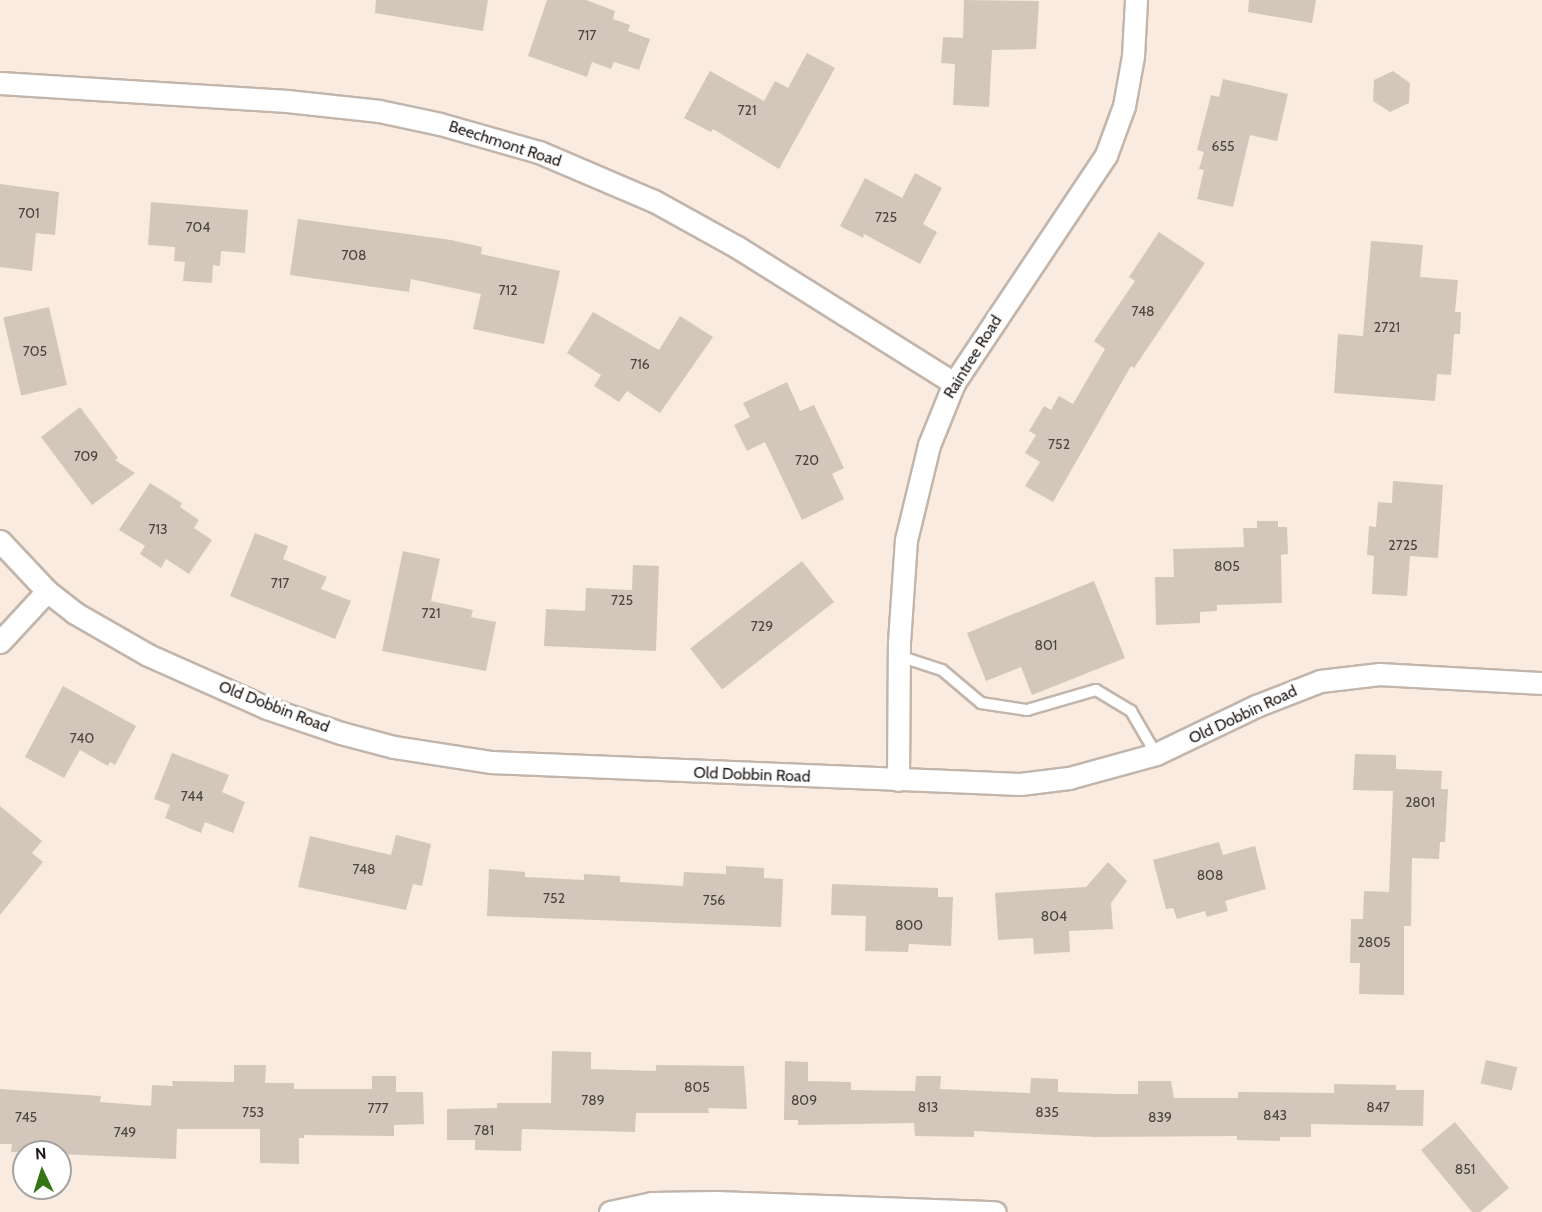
<!DOCTYPE html>
<style>
body{margin:0}
#map{position:relative;width:1542px;height:1212px;overflow:hidden;background:#f9ebe0;font-family:Cabin,sans-serif}
div>[style]{position:absolute}
.building>*{inset:0;background:#d3c7bb;transform-origin:0 0}
.roads{filter:drop-shadow(2px 0 #c2b5ab) drop-shadow(-2px 0 #c2b5ab) drop-shadow(0 2px #c2b5ab) drop-shadow(0 -2px #c2b5ab)}
.service>*{height:10px;margin:-5px;padding:0 5px;transform-origin:5px;border-radius:5px;background:#fff}
.minor>*{height:21px;margin:-10.5px;padding:0 10.5px;transform-origin:10.5px;border-radius:10.5px;background:#fff}
span{translate:-50% -50%;white-space:nowrap;text-align:center;line-height:1.15;-webkit-text-stroke:6px #fff;paint-order:stroke}
.number-label{font-size:14px;color:#4b443f}
.number-label span{-webkit-text-stroke-width:0}
.street-label{font-size:16px;color:#1e1916}
.north{position:absolute;left:12px;top:1140px;width:60px;height:60px;box-sizing:border-box;background:#fff;border:2px solid #a5a3a2;border-radius:50%;rotate:356deg;font-size:16px;font-weight:700;line-height:24px;text-align:center;color:#1e1916}
.north::after{content:'';display:block;margin:auto;width:21px;height:27px;background:#347613;clip-path:polygon(50% 0,100% 100%,50% 72%,0 100%)}
</style>
<div id="map">
<div class="building">
<div style="clip-path:polygon(376px 0,488px 0,483px 31px,375px 13px)"></div>
<div style="clip-path:polygon(547px 0,586px 0,615px 11px,613px 19px,630px 25px,628px 31px,650px 39px,639px 70px,614px 62px,611px 69px,592px 62px,587px 77px,528px 56px)"></div>
<div style="clip-path:polygon(964px 0,1039px 1px,1036px 49px,992px 50px,989px 107px,953px 105px,955px 64px,941px 63px,943px 37px,963px 38px)"></div>
<div style="clip-path:polygon(1249px 0,1316px 0,1312px 23px,1248px 12px)"></div>
<div style="clip-path:polygon(807px 53px,835px 68px,779px 169px,713px 129px,711px 132px,684px 118px,710px 71px,764px 101px,775px 81px,788px 88px)"></div>
<div style="clip-path:polygon(1393px 71px,1410px 83px,1409px 103px,1390px 112px,1373px 101px,1374px 80px)"></div>
<div style="clip-path:polygon(1223px 79px,1288px 94px,1277px 141px,1250px 135px,1233px 207px,1197px 199px,1204px 170px,1199px 169px,1204px 152px,1197px 150px,1211px 95px,1219px 97px)"></div>
<div style="clip-path:polygon(915px 173px,942px 188px,923px 224px,937px 232px,920px 264px,864px 234px,863px 238px,840px 226px,865px 178px,902px 198px)"></div>
<div style="clip-path:polygon(0 184px,59px 192px,55px 235px,36px 233px,32px 271px,0 267px)"></div>
<div style="clip-path:polygon(151px 202px,248px 210px,245px 253px,221px 251px,220px 266px,213px 265px,212px 283px,183px 281px,185px 262px,174px 261px,175px 247px,148px 245px)"></div>
<div style="clip-path:polygon(298px 219px,451px 240px,482px 247px,481px 254px,560px 271px,544px 344px,473px 329px,481px 294px,411px 279px,409px 292px,290px 275px)"></div>
<div style="clip-path:polygon(1159px 232px,1205px 263px,1134px 368px,1131px 366px,1053px 502px,1025px 486px,1040px 462px,1025px 453px,1036px 435px,1029px 431px,1044px 406px,1051px 410px,1059px 396px,1073px 404px,1105px 349px,1094px 341px,1135px 281px,1129px 277px)"></div>
<div style="clip-path:polygon(1371px 241px,1423px 245px,1420px 277px,1458px 280px,1455px 312px,1461px 312px,1460px 334px,1454px 334px,1451px 375px,1437px 374px,1435px 401px,1334px 393px,1338px 334px,1363px 336px)"></div>
<div style="left:49px;top:307px;width:80px;height:47px;rotate:77deg"></div>
<div style="clip-path:polygon(593px 312px,659px 350px,680px 316px,713px 337px,660px 413px,627px 391px,619px 402px,594px 386px,601px 375px,567px 353px)"></div>
<div style="clip-path:polygon(787px 382px,800px 411px,814px 405px,844px 468px,832px 474px,844px 499px,802px 520px,765px 442px,747px 451px,734px 425px,750px 417px,743px 403px)"></div>
<div style="clip-path:polygon(80px 407px,118px 458px,115px 460px,135px 473px,92px 505px,41px 437px)"></div>
<div style="clip-path:polygon(1393px 481px,1443px 485px,1438px 558px,1410px 556px,1407px 596px,1372px 594px,1374px 556px,1367px 555px,1369px 526px,1376px 527px,1378px 502px,1392px 503px)"></div>
<div style="clip-path:polygon(150px 483px,182px 503px,180px 507px,199px 520px,194px 528px,212px 540px,189px 574px,166px 559px,161px 568px,140px 554px,145px 546px,119px 530px)"></div>
<div style="clip-path:polygon(1257px 521px,1278px 521px,1278px 527px,1287px 527px,1288px 554px,1281px 555px,1282px 603px,1217px 605px,1217px 611px,1200px 612px,1200px 623px,1156px 625px,1155px 577px,1174px 577px,1173px 549px,1244px 547px,1243px 528px,1257px 528px)"></div>
<div style="clip-path:polygon(255px 533px,288px 546px,283px 559px,327px 577px,321px 589px,351px 601px,335px 639px,230px 596px)"></div>
<div style="clip-path:polygon(403px 551px,440px 559px,431px 601px,473px 610px,471px 617px,496px 622px,486px 671px,382px 651px)"></div>
<div style="left:802px;top:561px;width:52px;height:142px;rotate:52deg"></div>
<div style="clip-path:polygon(633px 565px,659px 566px,656px 651px,544px 646px,546px 609px,585px 611px,586px 588px,632px 590px)"></div>
<div style="clip-path:polygon(1094px 581px,1125px 658px,1032px 695px,1021px 667px,986px 681px,967px 633px)"></div>
<div style="clip-path:polygon(63px 686px,136px 726px,115px 765px,110px 762px,108px 766px,80px 750px,64px 778px,25px 757px)"></div>
<div style="clip-path:polygon(172px 753px,229px 775px,222px 792px,245px 802px,233px 833px,205px 822px,201px 833px,165px 818px,170px 805px,154px 799px)"></div>
<div style="clip-path:polygon(1355px 754px,1396px 755px,1396px 769px,1442px 771px,1441px 789px,1448px 789px,1445px 842px,1440px 842px,1439px 859px,1412px 858px,1411px 926px,1404px 926px,1404px 995px,1359px 994px,1360px 963px,1350px 963px,1351px 919px,1363px 919px,1364px 891px,1389px 892px,1393px 791px,1353px 790px)"></div>
<div style="clip-path:polygon(0 806px,42px 841px,32px 853px,43px 862px,0 915px)"></div>
<div style="clip-path:polygon(396px 835px,431px 844px,422px 886px,413px 884px,406px 910px,298px 887px,310px 836px,391px 855px)"></div>
<div style="clip-path:polygon(1219px 842px,1223px 855px,1255px 846px,1266px 889px,1225px 901px,1228px 911px,1207px 917px,1205px 911px,1177px 919px,1173px 908px,1166px 909px,1153px 860px)"></div>
<div style="clip-path:polygon(1108px 862px,1127px 881px,1111px 903px,1113px 929px,1069px 931px,1070px 952px,1034px 954px,1033px 938px,998px 940px,995px 893px,1086px 887px)"></div>
<div style="clip-path:polygon(726px 866px,764px 868px,764px 878px,783px 879px,781px 927px,487px 916px,489px 869px,525px 872px,525px 877px,584px 880px,584px 874px,620px 876px,620px 882px,683px 886px,684px 872px,726px 874px)"></div>
<div style="clip-path:polygon(832px 884px,938px 888px,938px 897px,953px 897px,951px 946px,909px 944px,908px 952px,865px 951px,866px 916px,831px 915px)"></div>
<div style="clip-path:polygon(552px 1051px,591px 1052px,591px 1069px,656px 1071px,656px 1065px,744px 1066px,747px 1109px,708px 1108px,709px 1113px,636px 1113px,635px 1132px,522px 1129px,521px 1151px,475px 1150px,475px 1140px,447px 1140px,447px 1109px,497px 1108px,497px 1103px,551px 1103px)"></div>
<div style="left:1486px;top:1060px;width:32px;height:24px;rotate:13deg"></div>
<div style="clip-path:polygon(785px 1061px,808px 1062px,808px 1081px,851px 1082px,851px 1090px,915px 1091px,916px 1076px,941px 1076px,940px 1089px,1030px 1093px,1031px 1078px,1058px 1079px,1058px 1092px,1117px 1094px,1138px 1094px,1138px 1081px,1171px 1081px,1174px 1098px,1238px 1098px,1238px 1092px,1334px 1093px,1334px 1084px,1396px 1085px,1396px 1090px,1424px 1090px,1423px 1126px,1311px 1124px,1311px 1137px,1280px 1137px,1280px 1141px,1237px 1140px,1237px 1136px,1096px 1137px,974px 1131px,974px 1137px,915px 1136px,914px 1123px,798px 1125px,798px 1120px,784px 1120px)"></div>
<div style="clip-path:polygon(234px 1065px,266px 1065px,265px 1083px,294px 1083px,294px 1089px,372px 1089px,372px 1076px,396px 1076px,396px 1092px,423px 1092px,424px 1124px,394px 1125px,394px 1136px,304px 1135px,304px 1138px,299px 1138px,299px 1164px,260px 1163px,260px 1129px,177px 1129px,176px 1159px,11px 1152px,12px 1144px,0 1144px,0 1089px,101px 1096px,100px 1102px,151px 1106px,152px 1085px,173px 1086px,172px 1081px,234px 1082px)"></div>
<div style="clip-path:polygon(1455px 1122px,1509px 1188px,1480px 1212px,1472px 1212px,1421px 1150px)"></div>
</div>
<div class="roads">
<div class="service">
<div style="left:899px;top:656px;width:45px;rotate:18deg"></div>
<div style="left:942px;top:670px;width:51px;rotate:40.2deg"></div>
<div style="left:981px;top:703px;width:47px;rotate:8.7deg"></div>
<div style="left:1027px;top:710px;width:72px;rotate:-16.2deg"></div>
<div style="left:1096px;top:690px;width:41px;rotate:31deg"></div>
<div style="left:1131px;top:711px;width:50px;rotate:59.8deg"></div>
</div>
<div class="minor">
<div style="left:0;top:83px;width:288px;rotate:3.6deg"></div>
<div style="left:287px;top:101px;width:93px;rotate:6.2deg"></div>
<div style="left:379px;top:111px;width:62px;rotate:12deg"></div>
<div style="left:440px;top:124px;width:103px;rotate:15.8deg"></div>
<div style="left:539px;top:152px;width:125px;rotate:23.1deg"></div>
<div style="left:654px;top:201px;width:95px;rotate:29deg"></div>
<div style="left:737px;top:247px;width:256px;rotate:32.1deg"></div>
<div style="left:0;top:541px;width:69px;rotate:46.8deg"></div>
<div style="left:47px;top:591px;width:36px;rotate:38deg"></div>
<div style="left:75px;top:613px;width:84px;rotate:29.9deg"></div>
<div style="left:148px;top:655px;width:130px;rotate:24deg"></div>
<div style="left:267px;top:708px;width:78px;rotate:18.7deg"></div>
<div style="left:341px;top:733px;width:55px;rotate:14.8deg"></div>
<div style="left:394px;top:747px;width:98px;rotate:8.8deg"></div>
<div style="left:491px;top:762px;width:529px;rotate:2.38deg"></div>
<div style="left:1020px;top:784px;width:49px;rotate:-7deg"></div>
<div style="left:1069px;top:778px;width:90px;rotate:-15.4deg"></div>
<div style="left:1156px;top:754px;width:111px;rotate:-25.6deg"></div>
<div style="left:1256px;top:706px;width:69px;rotate:-21.3deg"></div>
<div style="left:1320px;top:681px;width:60px;rotate:-6.7deg"></div>
<div style="left:1380px;top:674px;width:162px;rotate:3.2deg"></div>
<div style="left:0;top:642px;width:69px;rotate:-47.3deg"></div>
<div style="left:898px;top:780px;width:138px;rotate:-89.6deg"></div>
<div style="left:899px;top:642px;width:102px;rotate:-86.1deg"></div>
<div style="left:906px;top:540px;width:98px;rotate:-76.4deg"></div>
<div style="left:929px;top:445px;width:67px;rotate:-68deg"></div>
<div style="left:954px;top:383px;width:274px;rotate:-56.3deg"></div>
<div style="left:1106px;top:155px;width:52px;rotate:-69.8deg"></div>
<div style="left:1124px;top:106px;width:51px;rotate:-79.8deg"></div>
<div style="left:1133px;top:56px;width:56px;rotate:-86.9deg"></div>
<div style="left:610px;top:1212px;width:43px;rotate:-12.1deg"></div>
<div style="left:652px;top:1203px;width:64px;rotate:-0.9deg"></div>
<div style="left:716px;top:1202px;width:279px;rotate:2.1deg"></div>
</div>
</div>
<div class="number-label">
<span style="left:587px;top:35px">717</span>
<span style="left:747px;top:110px">721</span>
<span style="left:1223px;top:146px">655</span>
<span style="left:29px;top:213px">701</span>
<span style="left:886px;top:217px">725</span>
<span style="left:198px;top:227px">704</span>
<span style="left:354px;top:255px">708</span>
<span style="left:508px;top:290px">712</span>
<span style="left:1143px;top:311px">748</span>
<span style="left:1387px;top:327px">2721</span>
<span style="left:35px;top:351px">705</span>
<span style="left:640px;top:364px">716</span>
<span style="left:1059px;top:444px">752</span>
<span style="left:86px;top:456px">709</span>
<span style="left:807px;top:460px">720</span>
<span style="left:158px;top:529px">713</span>
<span style="left:1403px;top:545px">2725</span>
<span style="left:1227px;top:566px">805</span>
<span style="left:280px;top:583px">717</span>
<span style="left:622px;top:600px">725</span>
<span style="left:431px;top:613px">721</span>
<span style="left:762px;top:626px">729</span>
<span style="left:1046px;top:645px">801</span>
<span style="left:82px;top:738px">740</span>
<span style="left:192px;top:796px">744</span>
<span style="left:1420px;top:802px">2801</span>
<span style="left:364px;top:869px">748</span>
<span style="left:1210px;top:875px">808</span>
<span style="left:554px;top:898px">752</span>
<span style="left:714px;top:900px">756</span>
<span style="left:1054px;top:916px">804</span>
<span style="left:909px;top:925px">800</span>
<span style="left:1374px;top:942px">2805</span>
<span style="left:697px;top:1087px">805</span>
<span style="left:593px;top:1100px">789</span>
<span style="left:804px;top:1100px">809</span>
<span style="left:928px;top:1107px">813</span>
<span style="left:1378px;top:1107px">847</span>
<span style="left:378px;top:1108px">777</span>
<span style="left:253px;top:1112px">753</span>
<span style="left:1047px;top:1112px">835</span>
<span style="left:1275px;top:1115px">843</span>
<span style="left:26px;top:1117px">745</span>
<span style="left:1160px;top:1117px">839</span>
<span style="left:484px;top:1130px">781</span>
<span style="left:125px;top:1132px">749</span>
<span style="left:1465px;top:1169px">851</span>
</div>
<div class="street-label">
<span style="left:505px;top:144px;rotate:18deg">Beechmont Road</span>
<span style="left:973px;top:357px;rotate:-58deg">Raintree Road</span>
<span style="left:274px;top:707px;rotate:21deg">Old Dobbin Road</span>
<span style="left:1243px;top:715px;rotate:-25deg">Old Dobbin Road</span>
<span style="left:752px;top:775px;rotate:2deg">Old Dobbin Road</span>
</div>
<div class="north">N</div>
</div>
